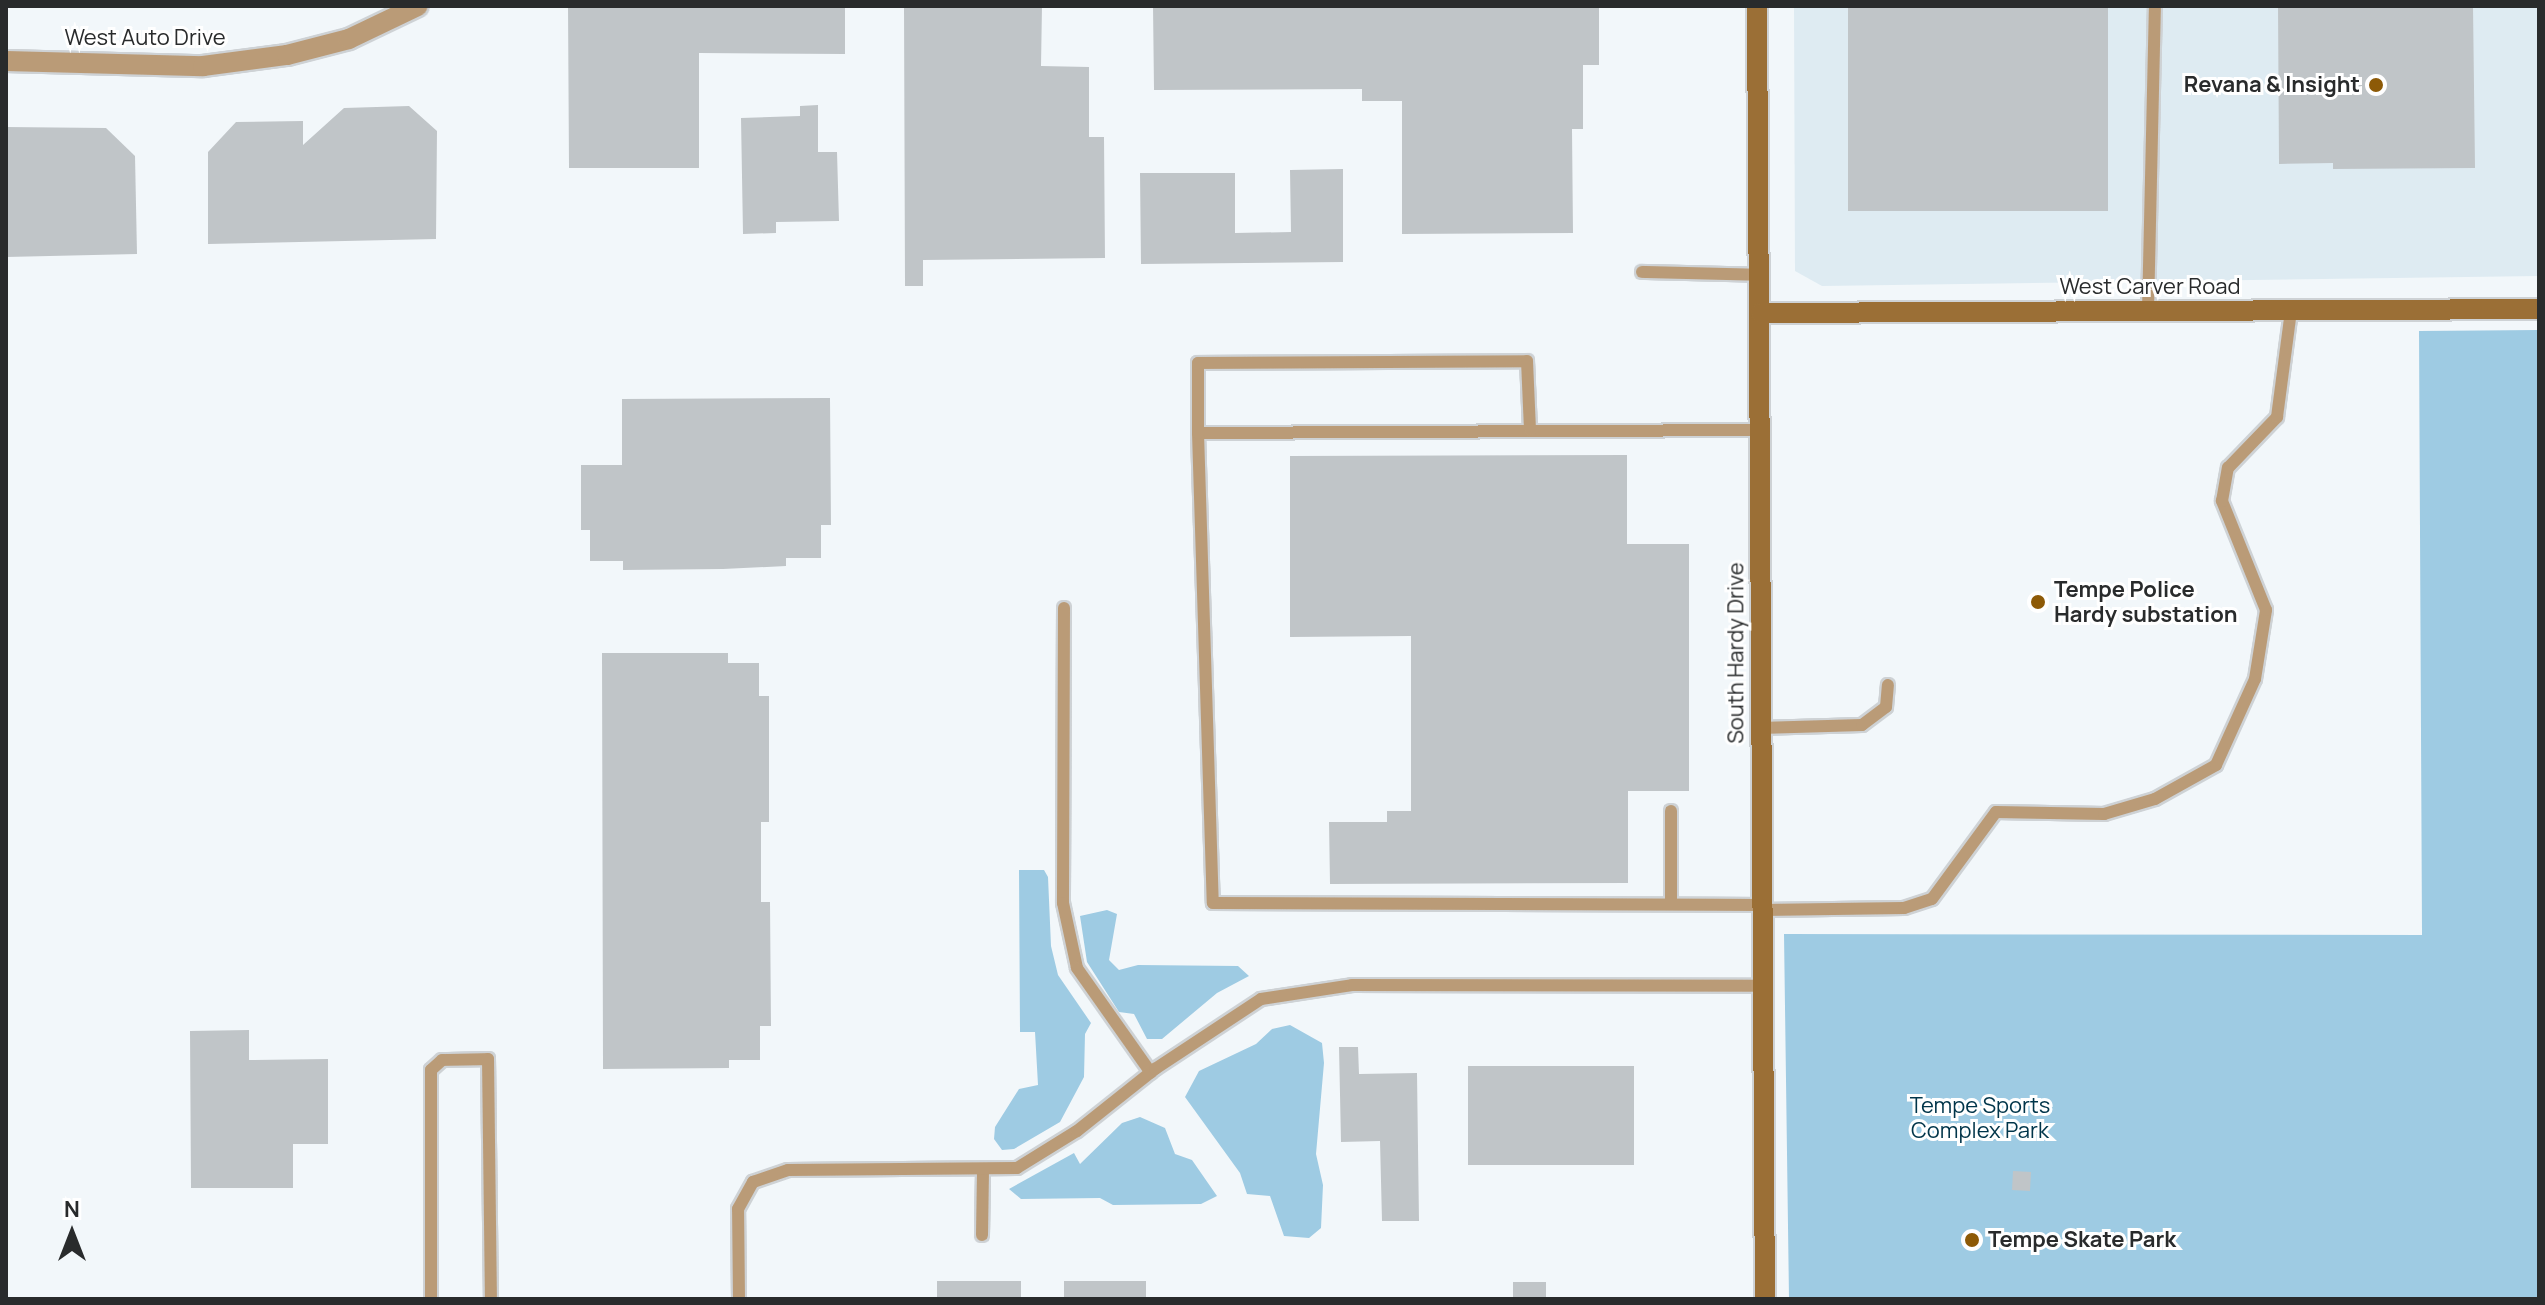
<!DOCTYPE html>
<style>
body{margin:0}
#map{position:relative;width:2545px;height:1305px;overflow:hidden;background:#f2f7fa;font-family:Manrope,sans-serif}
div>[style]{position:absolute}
.built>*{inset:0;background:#deebf2}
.green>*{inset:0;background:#9ecbe3}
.building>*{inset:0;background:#c0c5c8;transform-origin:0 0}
.roads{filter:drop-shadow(2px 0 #ced2d5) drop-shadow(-2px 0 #ced2d5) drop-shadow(0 2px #ced2d5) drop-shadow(0 -2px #ced2d5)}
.lane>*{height:12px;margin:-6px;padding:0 6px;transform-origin:6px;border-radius:6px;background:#ba9b77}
.street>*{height:20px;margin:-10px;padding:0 10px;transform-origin:10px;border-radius:10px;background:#ba9b77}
.secondary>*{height:20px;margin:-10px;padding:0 10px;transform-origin:10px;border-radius:10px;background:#9b6f36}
.dots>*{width:22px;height:22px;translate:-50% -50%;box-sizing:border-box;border:4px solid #fff;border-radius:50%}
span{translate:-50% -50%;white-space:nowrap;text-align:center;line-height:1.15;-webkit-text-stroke:6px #fff;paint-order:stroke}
.street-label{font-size:22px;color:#292b2c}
.poi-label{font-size:22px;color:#292b2c;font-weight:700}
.right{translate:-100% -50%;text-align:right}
.left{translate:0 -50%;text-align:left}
.park-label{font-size:22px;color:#00354a}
.frame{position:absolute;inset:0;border:8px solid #292b2c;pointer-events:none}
.north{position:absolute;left:32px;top:1193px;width:80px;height:80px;-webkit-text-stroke:6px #fff;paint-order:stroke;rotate:0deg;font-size:22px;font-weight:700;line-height:32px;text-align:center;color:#292b2c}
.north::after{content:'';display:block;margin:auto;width:28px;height:36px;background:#292b2c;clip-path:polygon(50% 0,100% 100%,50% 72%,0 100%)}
</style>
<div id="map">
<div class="built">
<div style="clip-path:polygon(1794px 6px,2539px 6px,2539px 276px,1822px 286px,1795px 271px)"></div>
</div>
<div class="green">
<div style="clip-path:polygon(2539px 330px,2539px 1299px,1789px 1299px,1784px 934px,2422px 935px,2419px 331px)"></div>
<div style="clip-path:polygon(1019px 870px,1044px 870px,1048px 877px,1051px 946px,1058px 975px,1091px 1023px,1085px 1034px,1084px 1077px,1060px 1122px,1014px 1149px,1002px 1150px,994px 1139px,995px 1127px,1019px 1089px,1038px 1085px,1035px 1032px,1020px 1032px)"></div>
<div style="clip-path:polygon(1107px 910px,1117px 914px,1109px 960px,1119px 970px,1138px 965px,1238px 966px,1249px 976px,1217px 993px,1162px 1039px,1147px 1039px,1134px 1014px,1119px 1012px,1087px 962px,1080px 916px)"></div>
<div style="clip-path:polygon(1290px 1025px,1322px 1043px,1324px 1063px,1316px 1154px,1323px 1185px,1321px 1228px,1309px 1238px,1284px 1236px,1270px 1196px,1247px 1194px,1240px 1173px,1185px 1097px,1199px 1071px,1256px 1044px,1272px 1029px)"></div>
<div style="clip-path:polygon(1140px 1117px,1165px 1128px,1175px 1154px,1192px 1160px,1217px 1196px,1201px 1204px,1113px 1205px,1100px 1198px,1021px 1199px,1009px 1189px,1074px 1153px,1080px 1164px,1122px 1123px)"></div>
</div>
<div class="building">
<div style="clip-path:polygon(568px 6px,845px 6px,845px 54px,699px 53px,699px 168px,569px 168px)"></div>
<div style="clip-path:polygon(904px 6px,1042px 6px,1041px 66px,1089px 67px,1089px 137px,1104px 137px,1105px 258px,923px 260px,923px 286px,905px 286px)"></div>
<div style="clip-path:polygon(1153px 6px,1599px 6px,1599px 65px,1583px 65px,1583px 129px,1572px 129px,1573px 233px,1402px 234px,1402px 101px,1362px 101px,1362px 89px,1154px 90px)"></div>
<div style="left:1848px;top:6px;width:260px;height:205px"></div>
<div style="clip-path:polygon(2278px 6px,2473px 6px,2475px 168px,2333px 169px,2333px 163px,2279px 164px)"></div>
<div style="clip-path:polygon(818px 105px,818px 152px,837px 152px,839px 221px,776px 222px,776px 233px,743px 234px,741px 118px,800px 116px,800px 106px)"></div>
<div style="clip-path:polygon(409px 106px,437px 131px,436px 239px,208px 244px,208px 152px,236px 122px,303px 121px,303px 145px,344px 108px)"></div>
<div style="clip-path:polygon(6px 127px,106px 128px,135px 156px,137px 254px,6px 257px)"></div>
<div style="clip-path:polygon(1343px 169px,1343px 262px,1141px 264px,1140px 173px,1235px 173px,1235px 233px,1291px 232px,1290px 170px)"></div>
<div style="clip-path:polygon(830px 398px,831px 525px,821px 525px,821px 558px,786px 558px,786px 566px,723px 569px,623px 570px,623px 561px,590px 561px,590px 530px,581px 530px,581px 465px,622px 465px,622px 399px)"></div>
<div style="clip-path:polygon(1627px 455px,1627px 544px,1689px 544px,1689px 791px,1628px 791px,1628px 883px,1330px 884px,1329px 822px,1387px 822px,1387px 811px,1411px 811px,1411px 636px,1290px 637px,1290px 456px)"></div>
<div style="clip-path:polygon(602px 653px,728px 653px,728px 663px,759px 663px,759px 696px,769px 696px,769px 822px,761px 822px,761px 902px,770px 902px,771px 1026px,760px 1026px,760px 1060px,729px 1060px,729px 1068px,603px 1069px)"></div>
<div style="clip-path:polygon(249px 1030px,249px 1060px,328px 1059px,328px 1144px,293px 1144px,293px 1188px,191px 1188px,190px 1031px)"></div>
<div style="clip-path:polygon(1339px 1047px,1358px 1047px,1359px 1074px,1417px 1073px,1419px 1221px,1382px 1221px,1380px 1141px,1341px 1142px)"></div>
<div style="left:1634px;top:1066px;width:99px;height:166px;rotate:90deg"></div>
<div style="left:2013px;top:1171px;width:18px;height:19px;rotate:3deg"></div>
<div style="left:1021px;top:1281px;width:18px;height:84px;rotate:90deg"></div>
<div style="left:1064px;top:1281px;width:82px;height:18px"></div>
<div style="left:1513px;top:1282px;width:33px;height:17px"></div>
</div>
<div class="roads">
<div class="lane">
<div style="left:1642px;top:272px;width:119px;rotate:1.4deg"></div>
<div style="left:2148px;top:311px;width:305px;rotate:-88.7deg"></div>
<div style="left:1758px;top:430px;width:560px;rotate:179.69deg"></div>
<div style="left:1198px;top:433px;width:470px;rotate:88.2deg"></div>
<div style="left:1213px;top:903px;width:549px;rotate:0.21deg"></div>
<div style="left:1198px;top:433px;width:70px;rotate:-90deg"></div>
<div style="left:1198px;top:363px;width:329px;rotate:-0.3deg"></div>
<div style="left:1527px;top:361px;width:69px;rotate:87.5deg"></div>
<div style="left:1064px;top:608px;width:295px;rotate:90.2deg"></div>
<div style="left:1063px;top:903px;width:66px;rotate:77.8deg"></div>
<div style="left:1077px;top:968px;width:128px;rotate:54.8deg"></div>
<div style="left:1760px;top:728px;width:102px;rotate:-1.7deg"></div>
<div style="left:1862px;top:725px;width:30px;rotate:-37deg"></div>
<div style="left:1886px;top:707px;width:22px;rotate:-85deg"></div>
<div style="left:1671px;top:811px;width:93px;rotate:90deg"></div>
<div style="left:1762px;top:910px;width:142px;rotate:-0.8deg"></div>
<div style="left:1904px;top:908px;width:29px;rotate:-18deg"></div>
<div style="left:1932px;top:899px;width:108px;rotate:-53.7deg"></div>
<div style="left:1996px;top:812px;width:108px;rotate:1.1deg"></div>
<div style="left:2104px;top:814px;width:53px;rotate:-16.4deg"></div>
<div style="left:2155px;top:799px;width:70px;rotate:-29.1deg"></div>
<div style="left:2216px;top:765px;width:94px;rotate:-65.6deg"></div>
<div style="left:2255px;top:679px;width:70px;rotate:-80.9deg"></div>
<div style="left:2266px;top:610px;width:118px;rotate:-112deg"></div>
<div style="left:2222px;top:501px;width:34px;rotate:-80deg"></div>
<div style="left:2228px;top:468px;width:71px;rotate:-46.1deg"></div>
<div style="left:2277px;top:417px;width:108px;rotate:-82.5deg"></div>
<div style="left:982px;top:1235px;width:65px;rotate:-89.1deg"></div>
<div style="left:431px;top:1299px;width:229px;rotate:-90deg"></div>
<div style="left:431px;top:1070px;width:15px;rotate:-42deg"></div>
<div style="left:442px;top:1060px;width:46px;rotate:-1.2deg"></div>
<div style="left:488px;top:1059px;width:240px;rotate:89.3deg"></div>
<div style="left:739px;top:1299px;width:90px;rotate:-90.6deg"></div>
<div style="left:738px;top:1209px;width:31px;rotate:-61deg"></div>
<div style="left:753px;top:1182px;width:37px;rotate:-19deg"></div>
<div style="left:788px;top:1170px;width:229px;rotate:-0.5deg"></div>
<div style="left:1017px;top:1168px;width:70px;rotate:-31.7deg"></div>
<div style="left:1077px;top:1131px;width:100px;rotate:-38.5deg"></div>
<div style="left:1155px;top:1069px;width:127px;rotate:-33.4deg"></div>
<div style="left:1261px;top:999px;width:92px;rotate:-8.7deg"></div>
<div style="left:1352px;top:985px;width:410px;rotate:0.1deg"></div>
</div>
<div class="street">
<div style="left:6px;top:61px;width:197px;rotate:1.5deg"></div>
<div style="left:203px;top:66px;width:85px;rotate:-7.5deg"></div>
<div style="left:287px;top:55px;width:64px;rotate:-14.5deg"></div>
<div style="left:349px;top:39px;width:76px;rotate:-25.6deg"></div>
</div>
<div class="secondary">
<div style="left:1757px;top:6px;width:1293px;rotate:89.65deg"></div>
<div style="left:1761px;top:313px;width:778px;rotate:-0.29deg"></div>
</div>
</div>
<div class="dots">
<div style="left:2376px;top:85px;background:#8d5a07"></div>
<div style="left:2038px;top:602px;background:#8d5a07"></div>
<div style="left:1972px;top:1240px;background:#8d5a07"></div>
</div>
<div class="street-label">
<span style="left:145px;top:38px">West Auto Drive</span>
<span style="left:2150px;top:287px">West Carver Road</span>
<span style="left:1736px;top:653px;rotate:-90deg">South Hardy Drive</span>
</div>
<div class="poi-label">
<span class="right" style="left:2360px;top:85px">Revana &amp; Insight</span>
<span class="left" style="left:2054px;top:602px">Tempe Police<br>Hardy substation</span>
<span class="left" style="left:1988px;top:1240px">Tempe Skate Park</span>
</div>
<div class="park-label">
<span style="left:1980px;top:1118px">Tempe Sports<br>Complex Park</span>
</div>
<div class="frame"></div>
<div class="north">N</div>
</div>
